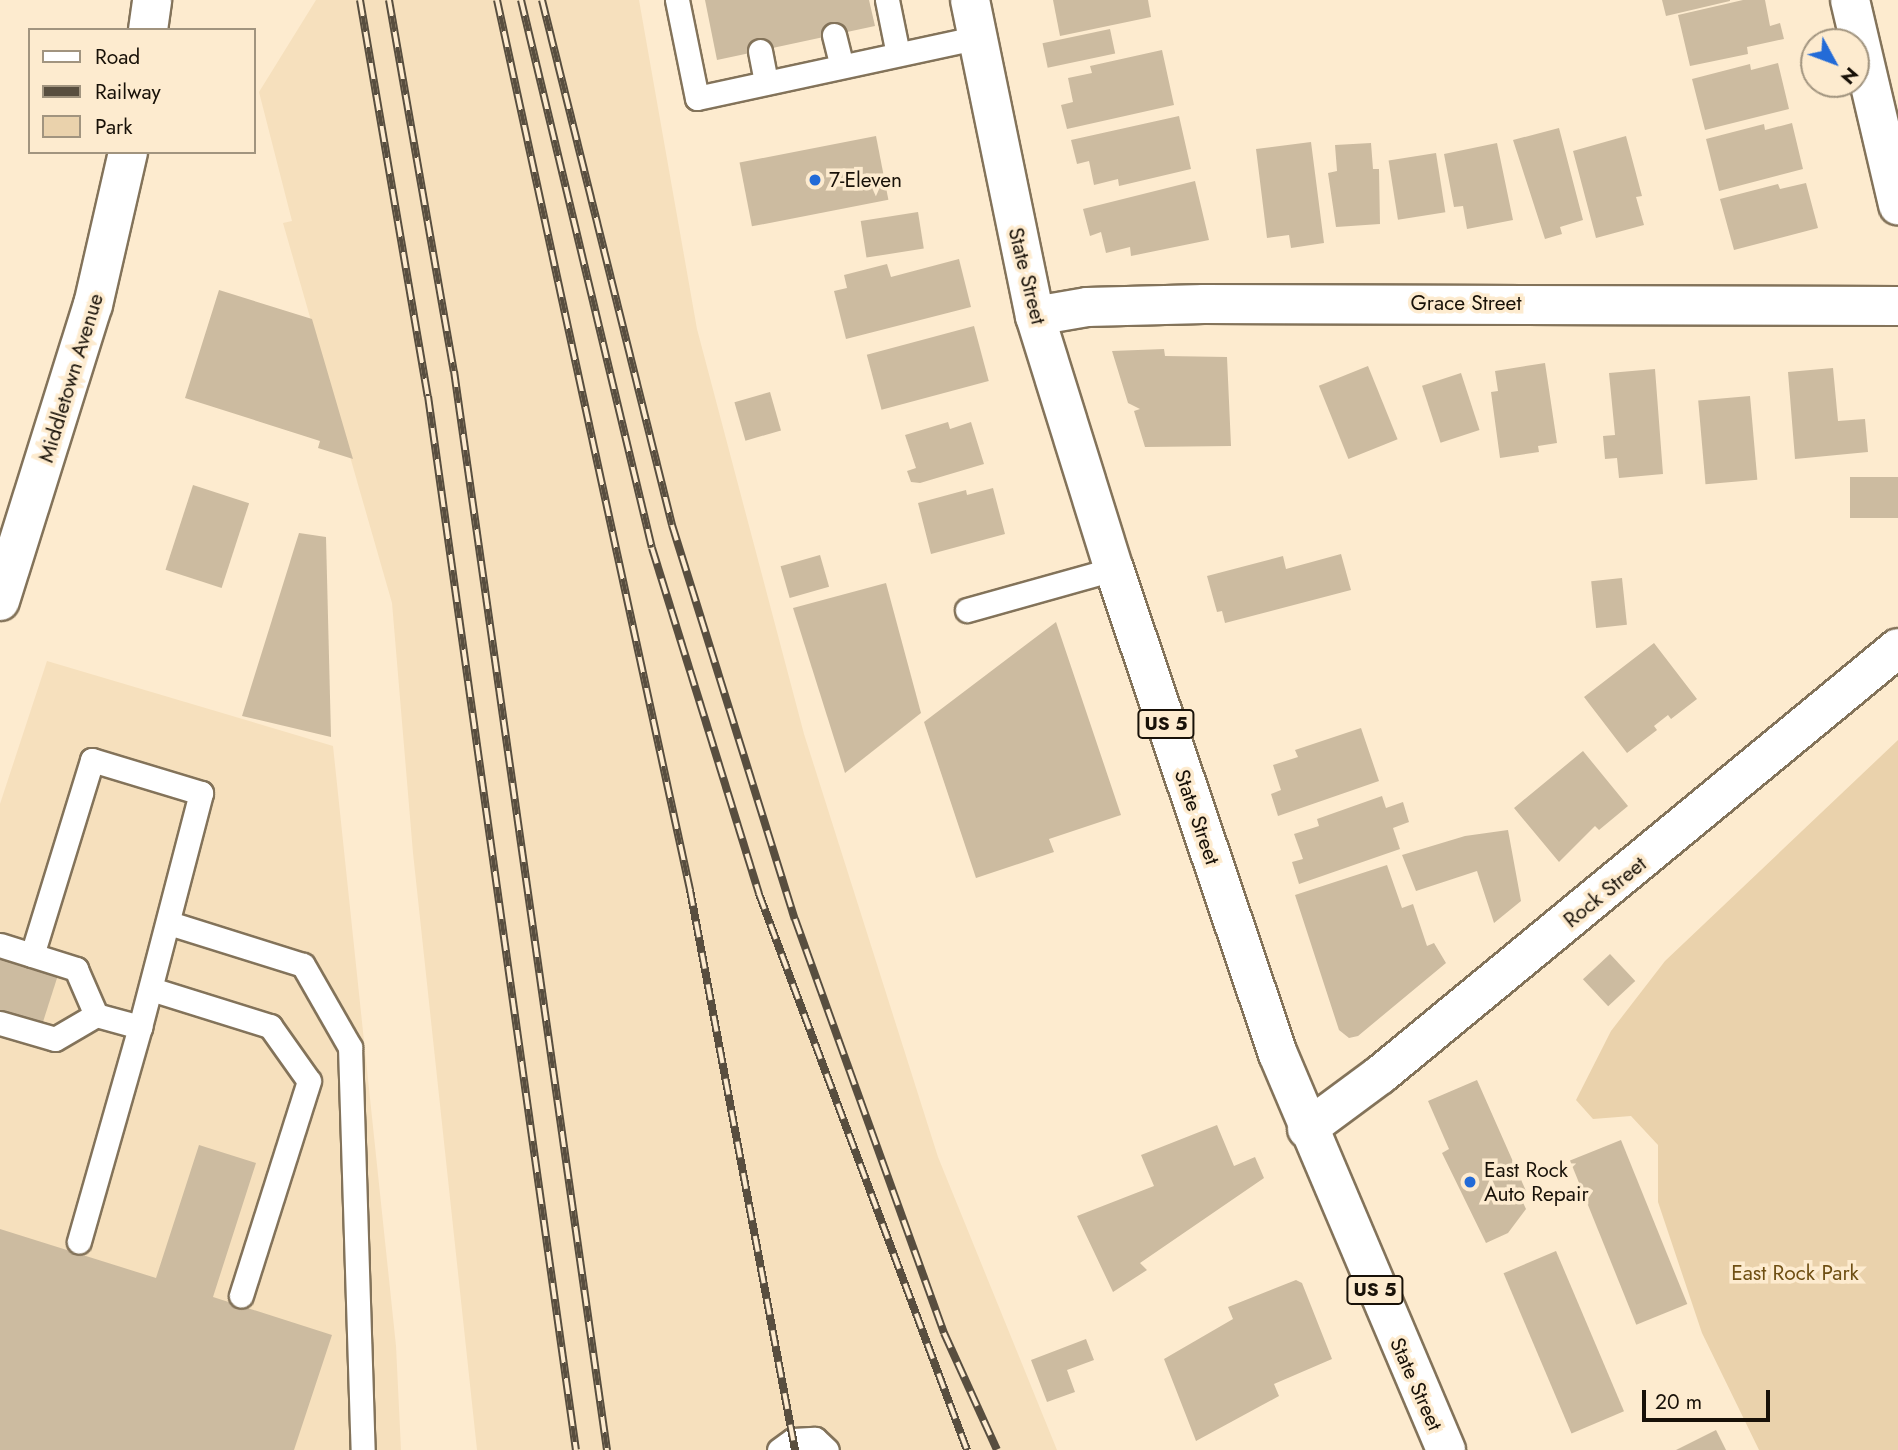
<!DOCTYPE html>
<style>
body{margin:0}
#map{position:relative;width:1898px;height:1450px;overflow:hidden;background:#fdebcf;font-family:Jost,sans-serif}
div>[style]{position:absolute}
.built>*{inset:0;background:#f6e0bd}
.green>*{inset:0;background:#ead2ac}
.building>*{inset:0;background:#ccbba0;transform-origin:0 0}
.roads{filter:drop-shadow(2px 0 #83735a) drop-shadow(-2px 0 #83735a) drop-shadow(0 2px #83735a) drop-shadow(0 -2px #83735a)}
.service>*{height:23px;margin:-11.5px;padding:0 11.5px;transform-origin:11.5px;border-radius:11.5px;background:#fff}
.minor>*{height:38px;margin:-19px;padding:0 19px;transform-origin:19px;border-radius:19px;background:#fff}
.primary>*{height:38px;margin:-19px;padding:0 19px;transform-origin:19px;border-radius:19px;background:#fff}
.rail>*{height:8px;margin-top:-4px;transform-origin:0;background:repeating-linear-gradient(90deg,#fdebcf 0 16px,#584e3f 0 32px);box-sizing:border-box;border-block:2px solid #584e3f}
.dots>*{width:19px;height:19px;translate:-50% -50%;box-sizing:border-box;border:4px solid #fdebcf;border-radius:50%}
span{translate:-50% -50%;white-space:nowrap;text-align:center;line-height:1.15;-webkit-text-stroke:7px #fdebcf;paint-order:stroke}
.shield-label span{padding:2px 5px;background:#fdebcf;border:2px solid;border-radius:5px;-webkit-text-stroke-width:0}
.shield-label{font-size:19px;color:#181108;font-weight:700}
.poi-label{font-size:21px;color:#181108}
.left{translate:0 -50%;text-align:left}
.street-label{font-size:21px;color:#181108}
.park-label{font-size:21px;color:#6f4f13}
.legend{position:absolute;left:28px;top:28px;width:228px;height:126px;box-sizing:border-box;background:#fdebcf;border:2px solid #a1947f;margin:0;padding:9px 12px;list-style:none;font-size:21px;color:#181108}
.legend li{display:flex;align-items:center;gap:14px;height:35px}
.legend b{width:35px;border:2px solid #a1947f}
.north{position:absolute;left:1800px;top:28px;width:70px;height:70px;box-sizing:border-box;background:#fdebcf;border:2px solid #a1947f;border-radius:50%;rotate:131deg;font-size:19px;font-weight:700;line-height:28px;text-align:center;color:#181108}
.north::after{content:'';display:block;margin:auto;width:24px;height:32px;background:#236bd7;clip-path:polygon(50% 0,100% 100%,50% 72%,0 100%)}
.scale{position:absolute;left:1642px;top:1390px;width:128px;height:32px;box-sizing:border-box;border:4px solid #181108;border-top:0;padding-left:9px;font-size:21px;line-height:24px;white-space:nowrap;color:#181108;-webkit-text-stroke:5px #fdebcf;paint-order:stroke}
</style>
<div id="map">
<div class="built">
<div style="clip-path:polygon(316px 0,639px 0,697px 329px,804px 734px,938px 1157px,1057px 1450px,477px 1450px,413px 853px,392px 603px,283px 223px,292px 221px,259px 92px)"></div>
<div style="clip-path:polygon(47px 661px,333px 746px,396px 1346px,401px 1450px,0 1450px,0 804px)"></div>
</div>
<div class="green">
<div style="clip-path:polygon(1898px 740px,1898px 1450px,1759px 1450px,1702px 1333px,1658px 1202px,1658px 1145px,1631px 1116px,1593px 1119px,1576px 1100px,1611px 1031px,1665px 961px)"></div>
</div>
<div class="building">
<div style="clip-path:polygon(705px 0,869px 0,875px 26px,717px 60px)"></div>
<div style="clip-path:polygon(1053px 0,1148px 0,1151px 17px,1060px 36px)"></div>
<div style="clip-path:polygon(1662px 0,1730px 0,1730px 1px,1666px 16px)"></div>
<div style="clip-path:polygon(1743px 0,1765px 0,1770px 26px,1780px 23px,1784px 39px,1747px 47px,1748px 54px,1690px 66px,1678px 15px)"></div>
<div style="left:1110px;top:29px;width:25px;height:69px;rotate:78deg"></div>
<div style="clip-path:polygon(1162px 50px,1174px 105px,1067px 129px,1061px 105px,1073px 102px,1068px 78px,1092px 73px,1090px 66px)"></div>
<div style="clip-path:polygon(1778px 63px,1789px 109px,1705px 130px,1692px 79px,1750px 64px,1751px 70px)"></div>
<div style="clip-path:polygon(1179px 116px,1191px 169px,1119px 186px,1118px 179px,1094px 185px,1089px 161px,1077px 164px,1071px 140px)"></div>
<div style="clip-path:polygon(1792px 123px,1803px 169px,1719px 191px,1706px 139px,1764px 124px,1765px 130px)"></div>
<div style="clip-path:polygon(1559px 128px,1583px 220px,1560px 227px,1562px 234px,1545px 239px,1513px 140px)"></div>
<div style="left:876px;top:136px;width:65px;height:139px;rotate:79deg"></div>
<div style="clip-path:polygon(1626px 136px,1642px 196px,1636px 197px,1644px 225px,1596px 238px,1573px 151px)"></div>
<div style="clip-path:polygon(1311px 142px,1324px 243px,1291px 248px,1289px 235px,1267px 238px,1256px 149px)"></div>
<div style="clip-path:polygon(1371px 143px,1373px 169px,1379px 169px,1380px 224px,1336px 227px,1328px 173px,1337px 171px,1335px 145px)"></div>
<div style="clip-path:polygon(1497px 143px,1513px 220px,1467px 229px,1463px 206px,1454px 207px,1444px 154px)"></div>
<div style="left:1436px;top:153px;width:60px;height:48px;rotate:81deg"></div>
<div style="clip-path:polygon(1195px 181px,1209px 240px,1131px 256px,1130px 247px,1106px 253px,1101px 232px,1090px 236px,1083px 209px)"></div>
<div style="clip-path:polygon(1806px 183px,1818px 228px,1734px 250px,1720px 199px,1778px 184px,1780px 189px)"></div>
<div style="left:918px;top:212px;width:37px;height:58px;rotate:81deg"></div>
<div style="clip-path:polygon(959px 259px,971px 307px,846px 339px,834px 291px,847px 288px,844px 275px,887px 264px,891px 277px)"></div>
<div style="clip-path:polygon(219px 290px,312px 319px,353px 459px,318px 448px,320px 441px,185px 398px)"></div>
<div style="left:974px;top:326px;width:57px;height:111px;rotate:75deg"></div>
<div style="clip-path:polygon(1164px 349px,1165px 356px,1227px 357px,1231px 446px,1145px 447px,1134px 411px,1140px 409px,1128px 403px,1112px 351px)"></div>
<div style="clip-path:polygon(1545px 363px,1557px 443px,1538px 446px,1539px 452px,1500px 458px,1491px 392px,1498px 391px,1495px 371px)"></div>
<div style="left:1368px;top:366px;width:79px;height:53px;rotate:68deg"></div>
<div style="clip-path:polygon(1833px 368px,1838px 421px,1865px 419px,1868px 452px,1795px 459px,1788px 372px)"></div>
<div style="clip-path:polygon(1655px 369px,1663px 474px,1619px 478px,1617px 458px,1605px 459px,1603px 436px,1615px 435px,1609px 373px)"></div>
<div style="left:1461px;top:373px;width:60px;height:41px;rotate:72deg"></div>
<div style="left:770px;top:392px;width:40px;height:37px;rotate:74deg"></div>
<div style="left:1750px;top:396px;width:84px;height:52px;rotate:85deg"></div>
<div style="clip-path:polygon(948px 422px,950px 429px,971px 422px,984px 464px,920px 483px,911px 482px,907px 471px,916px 468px,905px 435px)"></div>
<div style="left:1898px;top:477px;width:41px;height:48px;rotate:90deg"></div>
<div style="left:193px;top:485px;width:59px;height:89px;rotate:18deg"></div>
<div style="clip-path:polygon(993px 488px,1005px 534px,931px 554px,918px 503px,966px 490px,967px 495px)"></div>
<div style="clip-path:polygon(299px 533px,326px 537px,331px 737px,242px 716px)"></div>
<div style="clip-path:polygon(1341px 554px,1351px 590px,1225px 623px,1222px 611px,1217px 612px,1207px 576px,1283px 556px,1286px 569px)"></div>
<div style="left:820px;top:555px;width:33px;height:41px;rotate:74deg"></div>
<div style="left:1622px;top:578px;width:47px;height:31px;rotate:84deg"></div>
<div style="clip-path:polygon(886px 583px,921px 713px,845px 773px,793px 608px)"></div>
<div style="clip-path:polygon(1056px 622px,1121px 815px,1049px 839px,1054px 852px,976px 878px,924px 722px)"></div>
<div style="clip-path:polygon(1654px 643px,1697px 699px,1671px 719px,1668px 715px,1654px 726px,1657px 730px,1627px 753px,1584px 697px)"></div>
<div style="clip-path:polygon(1361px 728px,1379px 781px,1278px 816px,1271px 794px,1281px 790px,1273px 765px,1298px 757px,1295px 750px)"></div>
<div style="clip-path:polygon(1583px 751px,1628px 806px,1599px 830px,1595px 826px,1559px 862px,1514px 808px)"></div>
<div style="clip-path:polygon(1382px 796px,1386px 808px,1403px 802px,1409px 822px,1393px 828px,1400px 849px,1299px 884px,1292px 862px,1303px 859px,1294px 834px,1319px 826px,1317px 819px)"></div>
<div style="clip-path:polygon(1508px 830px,1521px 901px,1494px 923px,1477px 871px,1416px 891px,1402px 855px,1465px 836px)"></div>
<div style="clip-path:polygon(1387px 865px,1402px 908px,1413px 904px,1427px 946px,1434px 943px,1446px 963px,1358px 1036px,1349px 1038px,1339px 1030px,1295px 895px)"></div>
<div style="left:1610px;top:954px;width:37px;height:37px;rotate:47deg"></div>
<div style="clip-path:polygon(0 956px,58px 975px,42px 1025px,0 1012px)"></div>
<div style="clip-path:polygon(1477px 1080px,1526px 1191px,1519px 1194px,1526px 1209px,1508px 1233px,1486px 1243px,1442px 1153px,1449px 1149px,1428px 1101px)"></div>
<div style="clip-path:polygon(1217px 1125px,1234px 1166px,1255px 1157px,1264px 1178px,1140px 1263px,1147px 1270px,1113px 1292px,1077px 1216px,1154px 1186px,1141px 1155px)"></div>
<div style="left:1621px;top:1140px;width:177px;height:55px;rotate:68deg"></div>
<div style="clip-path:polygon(199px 1145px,256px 1163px,213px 1297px,332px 1335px,294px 1450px,0 1450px,0 1229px,156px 1278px)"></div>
<div style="left:1556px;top:1251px;width:174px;height:57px;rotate:67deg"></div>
<div style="clip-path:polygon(1296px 1280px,1302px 1283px,1332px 1359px,1274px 1384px,1279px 1396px,1196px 1441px,1164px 1359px,1233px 1319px,1228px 1307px)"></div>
<div style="clip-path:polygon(1086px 1339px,1094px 1360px,1067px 1370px,1075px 1392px,1047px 1402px,1031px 1360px)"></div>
<div style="clip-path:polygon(1716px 1430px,1726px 1450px,1676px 1450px)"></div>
</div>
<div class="roads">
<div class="service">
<div style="left:677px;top:0;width:100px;rotate:78.5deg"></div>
<div style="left:697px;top:98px;width:288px;rotate:-12.2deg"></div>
<div style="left:887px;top:0;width:55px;rotate:78.5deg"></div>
<div style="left:834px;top:35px;width:32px;rotate:76deg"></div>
<div style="left:760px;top:51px;width:32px;rotate:79deg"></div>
<div style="left:967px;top:610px;width:153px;rotate:-15.6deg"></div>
<div style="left:169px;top:923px;width:140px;rotate:17.4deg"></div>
<div style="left:303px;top:965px;width:95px;rotate:60.2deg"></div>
<div style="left:350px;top:1047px;width:403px;rotate:88.2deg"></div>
<div style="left:0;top:945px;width:80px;rotate:17.5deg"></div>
<div style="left:76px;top:969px;width:50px;rotate:66.5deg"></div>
<div style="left:32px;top:955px;width:204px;rotate:-72.9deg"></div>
<div style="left:92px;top:760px;width:114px;rotate:16.8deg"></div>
<div style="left:201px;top:793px;width:242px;rotate:104.6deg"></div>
<div style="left:151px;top:989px;width:125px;rotate:17.3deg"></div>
<div style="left:270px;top:1026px;width:67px;rotate:54.7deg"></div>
<div style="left:309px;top:1081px;width:225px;rotate:107.6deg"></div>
<div style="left:0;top:1023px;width:57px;rotate:16.2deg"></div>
<div style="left:55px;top:1039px;width:48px;rotate:-30.3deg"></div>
<div style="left:96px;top:1015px;width:46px;rotate:15.3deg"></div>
<div style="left:140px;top:1027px;width:223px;rotate:105.9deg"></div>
<div style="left:779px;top:1450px;width:17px;rotate:-36deg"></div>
<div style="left:793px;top:1440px;width:22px;rotate:-3deg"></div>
<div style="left:815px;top:1439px;width:16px;rotate:43deg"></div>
</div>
<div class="minor">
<div style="left:1850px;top:0;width:211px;rotate:76.8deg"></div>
<div style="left:1035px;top:316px;width:53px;rotate:-9.8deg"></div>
<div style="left:1087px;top:307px;width:117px;rotate:-1.5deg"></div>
<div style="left:1204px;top:304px;width:694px;rotate:0.17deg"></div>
<div style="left:1307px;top:1129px;width:91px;rotate:-36.5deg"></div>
<div style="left:1380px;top:1075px;width:671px;rotate:-39.5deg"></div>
</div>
<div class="primary">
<div style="left:970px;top:0;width:323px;rotate:78.4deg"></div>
<div style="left:1035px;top:316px;width:265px;rotate:72.7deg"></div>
<div style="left:1114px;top:569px;width:512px;rotate:71.32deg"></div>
<div style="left:1278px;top:1054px;width:430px;rotate:67deg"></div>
<div style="left:148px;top:30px;width:30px;rotate:-82deg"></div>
<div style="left:0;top:601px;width:310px;rotate:-72.6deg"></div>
<div style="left:93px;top:305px;width:157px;rotate:-77.1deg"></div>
</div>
</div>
<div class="rail">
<div style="left:360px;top:0;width:402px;rotate:80.3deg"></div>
<div style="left:428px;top:396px;width:1064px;rotate:82.01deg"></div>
<div style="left:389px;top:0;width:377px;rotate:80.1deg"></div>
<div style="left:454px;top:371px;width:1090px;rotate:81.93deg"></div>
<div style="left:497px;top:0;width:911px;rotate:77.76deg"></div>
<div style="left:690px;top:890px;width:570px;rotate:79.38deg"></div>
<div style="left:521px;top:0;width:563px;rotate:76.56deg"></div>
<div style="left:652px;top:548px;width:362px;rotate:72.8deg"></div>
<div style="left:759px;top:894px;width:594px;rotate:69.49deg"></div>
<div style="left:542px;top:0;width:541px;rotate:76.09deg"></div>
<div style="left:672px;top:525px;width:413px;rotate:72.7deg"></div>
<div style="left:795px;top:919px;width:440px;rotate:70.2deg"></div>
<div style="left:944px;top:1333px;width:128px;rotate:65.6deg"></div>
</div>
<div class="dots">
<div style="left:815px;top:180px;background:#236bd7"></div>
<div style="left:1470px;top:1182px;background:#236bd7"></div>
</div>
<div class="shield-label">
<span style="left:1166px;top:724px">US 5</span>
<span style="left:1375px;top:1290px">US 5</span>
</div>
<div class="poi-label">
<span class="left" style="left:829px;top:180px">7-Eleven</span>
<span class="left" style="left:1484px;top:1182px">East Rock<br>Auto Repair</span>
</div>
<div class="street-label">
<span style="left:1027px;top:276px;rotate:76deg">State Street</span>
<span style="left:1466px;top:303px">Grace Street</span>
<span style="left:71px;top:378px;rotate:-73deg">Middletown Avenue</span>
<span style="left:1197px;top:817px;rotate:71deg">State Street</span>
<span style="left:1605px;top:892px;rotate:-39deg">Rock Street</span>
<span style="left:1416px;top:1384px;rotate:66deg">State Street</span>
</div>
<div class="park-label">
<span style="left:1795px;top:1273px">East Rock Park</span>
</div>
<ul class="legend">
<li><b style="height:9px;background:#fff"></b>Road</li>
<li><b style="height:9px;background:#584e3f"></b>Railway</li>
<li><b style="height:19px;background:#ead2ac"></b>Park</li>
</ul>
<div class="north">N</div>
<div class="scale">20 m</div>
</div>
